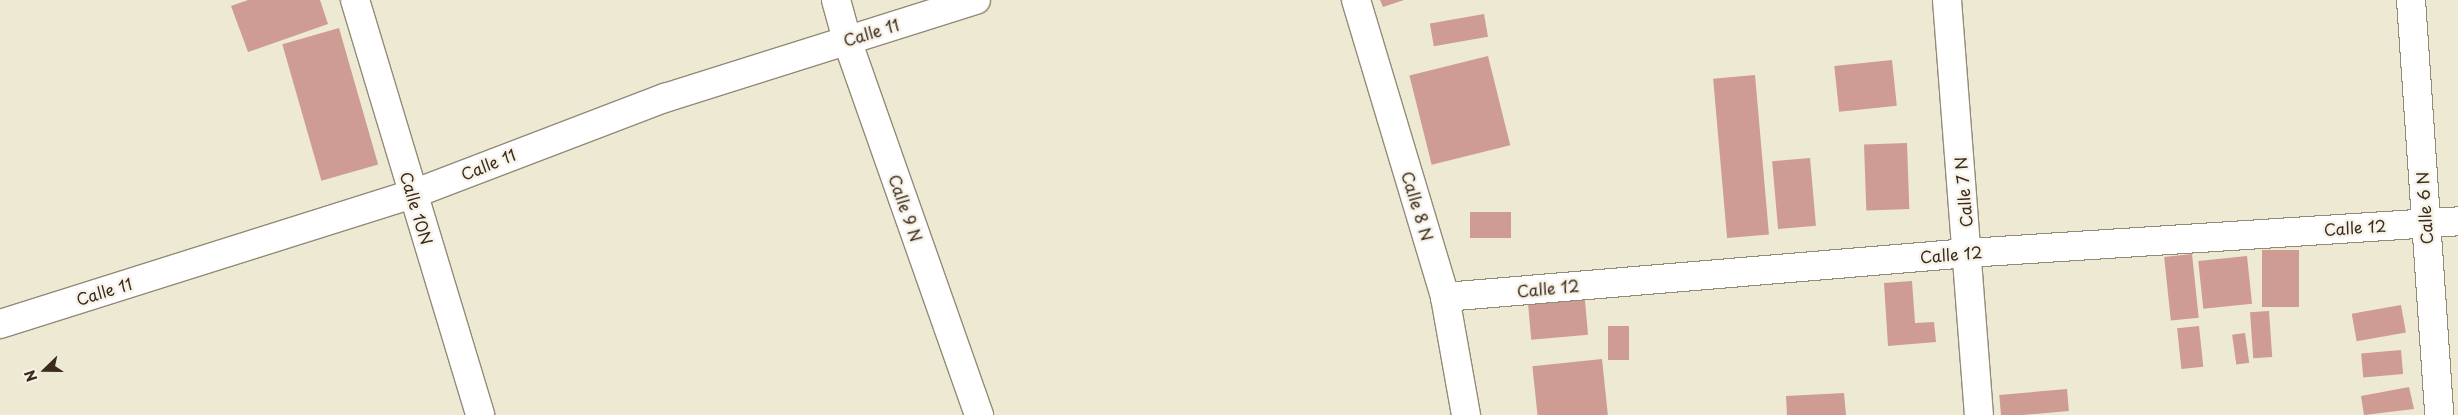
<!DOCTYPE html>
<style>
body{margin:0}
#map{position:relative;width:2458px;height:415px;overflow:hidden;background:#eee9d2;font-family:"Playpen Sans",sans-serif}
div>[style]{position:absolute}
.building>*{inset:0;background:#ce9c92;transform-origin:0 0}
.roads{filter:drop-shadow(1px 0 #948a78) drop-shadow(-1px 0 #948a78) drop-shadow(0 1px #948a78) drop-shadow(0 -1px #948a78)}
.minor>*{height:28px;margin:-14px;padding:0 14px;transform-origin:14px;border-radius:14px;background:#fff}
.tertiary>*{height:28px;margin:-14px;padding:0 14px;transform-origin:14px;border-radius:14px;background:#fff}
span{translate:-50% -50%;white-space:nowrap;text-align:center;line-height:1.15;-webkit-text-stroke:5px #f7f3e8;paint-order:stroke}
.street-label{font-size:16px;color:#3b2a1e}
.north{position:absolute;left:20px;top:345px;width:50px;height:50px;-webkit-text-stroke:4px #f7f3e8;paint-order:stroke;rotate:248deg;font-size:14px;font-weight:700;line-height:20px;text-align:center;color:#3b2a1e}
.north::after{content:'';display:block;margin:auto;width:18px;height:22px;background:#3b2a1e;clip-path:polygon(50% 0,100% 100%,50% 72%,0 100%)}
</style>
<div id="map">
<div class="building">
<div style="clip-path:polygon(248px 0,320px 0,328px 24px,248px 52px,231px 6px)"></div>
<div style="clip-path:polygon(1380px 0,1404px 0,1383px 7px)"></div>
<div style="left:1484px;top:14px;width:23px;height:55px;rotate:80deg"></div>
<div style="left:339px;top:28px;width:142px;height:59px;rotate:74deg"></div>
<div style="left:1488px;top:56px;width:92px;height:81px;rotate:76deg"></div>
<div style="left:1892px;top:60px;width:46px;height:58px;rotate:84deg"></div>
<div style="left:1755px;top:75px;width:160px;height:42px;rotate:85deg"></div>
<div style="left:1907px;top:143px;width:66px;height:43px;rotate:88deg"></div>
<div style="left:1810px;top:158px;width:68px;height:38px;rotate:85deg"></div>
<div style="left:1470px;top:212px;width:41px;height:26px"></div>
<div style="left:2262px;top:250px;width:37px;height:57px"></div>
<div style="left:2192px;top:254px;width:64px;height:28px;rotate:84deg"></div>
<div style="left:2247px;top:256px;width:48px;height:49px;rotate:84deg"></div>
<div style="clip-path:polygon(1912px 281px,1915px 323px,1934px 322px,1936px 342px,1888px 346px,1884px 283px)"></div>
<div style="left:1584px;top:289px;width:46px;height:57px;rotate:85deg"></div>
<div style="left:2401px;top:305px;width:28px;height:50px;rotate:80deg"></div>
<div style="left:2269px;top:311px;width:46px;height:19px;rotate:86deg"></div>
<div style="left:1608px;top:326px;width:21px;height:34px"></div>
<div style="left:2199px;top:326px;width:41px;height:22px;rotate:84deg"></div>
<div style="left:2245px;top:333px;width:30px;height:13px;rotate:82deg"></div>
<div style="left:2401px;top:350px;width:24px;height:40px;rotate:85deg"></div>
<div style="left:1602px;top:359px;width:56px;height:70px;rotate:84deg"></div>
<div style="clip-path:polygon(2409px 387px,2414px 409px,2364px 415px,2361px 396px)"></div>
<div style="left:2067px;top:389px;width:22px;height:68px;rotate:85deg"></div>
<div style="clip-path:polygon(1844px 393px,1846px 415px,1787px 415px,1786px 396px)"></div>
</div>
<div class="roads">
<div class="minor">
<div style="left:355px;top:0;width:433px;rotate:73.2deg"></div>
<div style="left:836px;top:0;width:41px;rotate:74.6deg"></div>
<div style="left:847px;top:40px;width:398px;rotate:70.6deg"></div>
<div style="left:1356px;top:0;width:310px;rotate:73.3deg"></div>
<div style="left:1445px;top:297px;width:120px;rotate:79.9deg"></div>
<div style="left:1947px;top:0;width:416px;rotate:85.6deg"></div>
<div style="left:2411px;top:0;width:416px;rotate:86.1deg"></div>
<div style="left:1445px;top:297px;width:525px;rotate:-4.81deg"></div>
<div style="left:1968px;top:253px;width:491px;rotate:-3.7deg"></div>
</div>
<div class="tertiary">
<div style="left:0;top:324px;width:433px;rotate:-17.5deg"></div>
<div style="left:413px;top:194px;width:270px;rotate:-20.9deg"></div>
<div style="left:665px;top:98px;width:326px;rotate:-17.5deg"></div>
</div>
</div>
<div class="street-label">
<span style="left:871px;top:32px;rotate:-17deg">Calle 11</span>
<span style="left:488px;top:164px;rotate:-22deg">Calle 11</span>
<span style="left:1963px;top:192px;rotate:-95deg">Calle 7 N</span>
<span style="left:1418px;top:206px;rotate:73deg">Calle 8 N</span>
<span style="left:417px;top:208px;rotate:73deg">Calle 10N</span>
<span style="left:906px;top:208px;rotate:71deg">Calle 9 N</span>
<span style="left:2424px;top:208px;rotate:-94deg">Calle 6 N</span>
<span style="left:2355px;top:227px;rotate:-4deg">Calle 12</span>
<span style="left:1951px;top:254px;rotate:-5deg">Calle 12</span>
<span style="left:1548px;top:288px;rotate:-5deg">Calle 12</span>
<span style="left:104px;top:291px;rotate:-17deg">Calle 11</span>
</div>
<div class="north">N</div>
</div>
